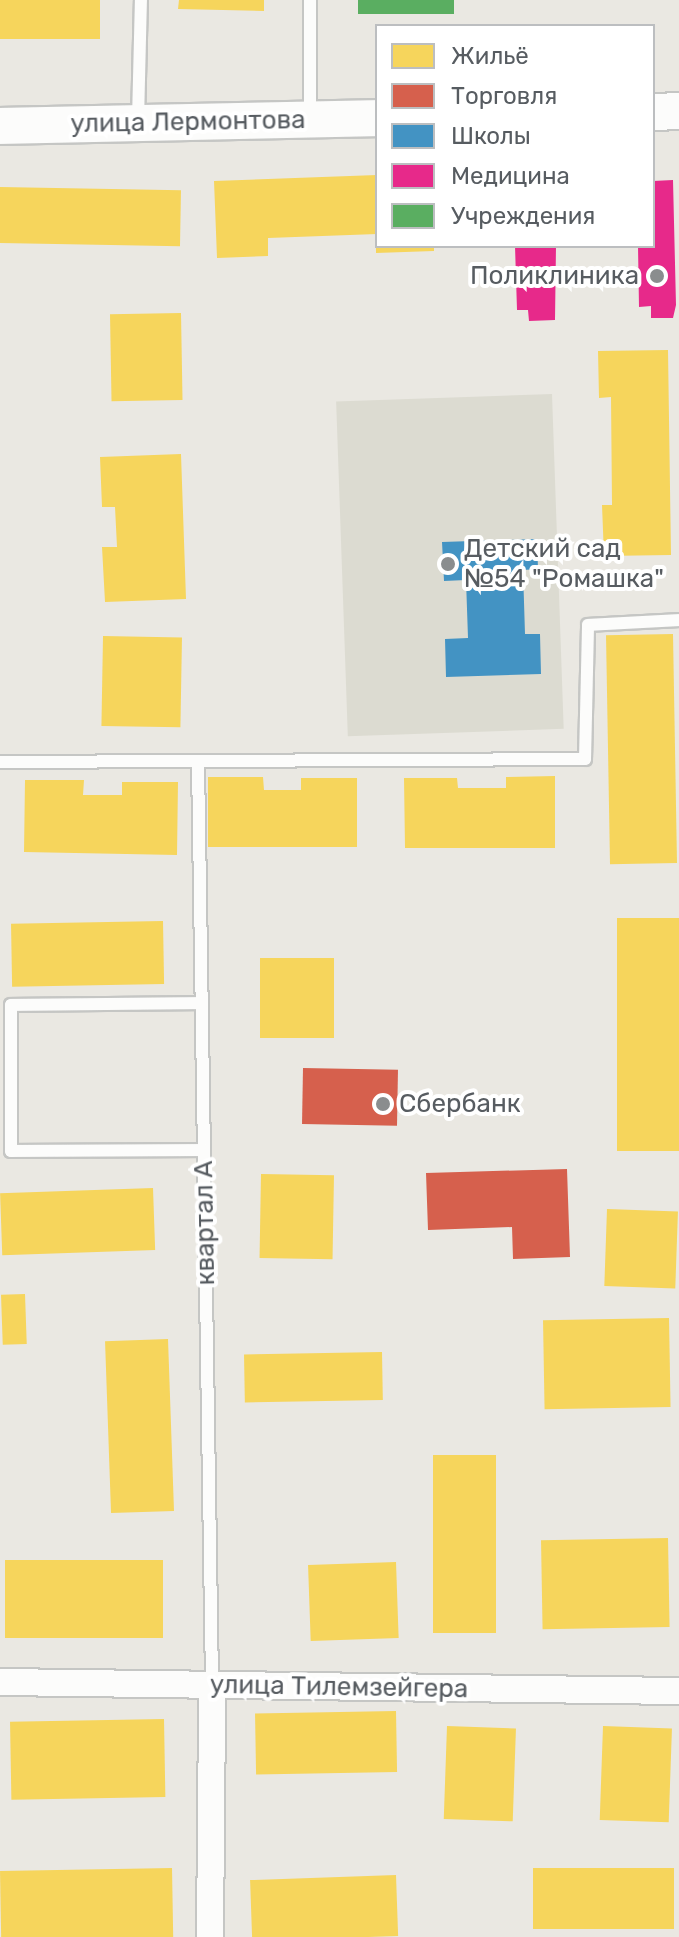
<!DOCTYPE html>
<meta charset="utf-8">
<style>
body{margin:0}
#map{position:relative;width:679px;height:1937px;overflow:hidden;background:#eae8e2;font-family:Rubik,sans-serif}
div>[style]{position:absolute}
.education>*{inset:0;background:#dcdbd1;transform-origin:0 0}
.homes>*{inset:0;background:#f6d55c;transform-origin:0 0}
.shops>*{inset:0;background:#d6604d;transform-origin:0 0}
.schools>*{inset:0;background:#4393c3}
.health>*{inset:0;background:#e7298a}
.public>*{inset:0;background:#5aae61;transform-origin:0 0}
.roads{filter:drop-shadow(2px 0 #c5c6c4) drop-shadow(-2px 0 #c5c6c4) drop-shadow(0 2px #c5c6c4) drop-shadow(0 -2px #c5c6c4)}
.lane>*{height:12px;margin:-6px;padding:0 6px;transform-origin:6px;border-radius:6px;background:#fcfcfb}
.street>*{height:26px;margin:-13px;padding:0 13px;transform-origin:13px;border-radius:13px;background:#fcfcfb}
.secondary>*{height:36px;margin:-18px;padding:0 18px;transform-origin:18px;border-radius:18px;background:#fcfcfb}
.dots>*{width:22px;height:22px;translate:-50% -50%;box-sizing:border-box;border:4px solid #fff;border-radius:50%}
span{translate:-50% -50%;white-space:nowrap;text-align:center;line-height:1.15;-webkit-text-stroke:8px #fff;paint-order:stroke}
.street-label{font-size:26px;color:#575c61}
.poi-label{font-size:26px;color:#575c61}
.right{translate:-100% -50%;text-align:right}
.left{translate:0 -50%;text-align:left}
.legend{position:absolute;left:375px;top:24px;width:280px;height:224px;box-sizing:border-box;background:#fff;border:2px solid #bcbec0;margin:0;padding:10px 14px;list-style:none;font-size:24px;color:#575c61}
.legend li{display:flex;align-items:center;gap:16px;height:40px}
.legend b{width:40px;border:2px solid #bcbec0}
</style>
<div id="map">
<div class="education">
<div style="left:552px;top:394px;width:335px;height:216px;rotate:88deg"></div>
</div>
<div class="homes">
<div style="left:0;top:0;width:100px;height:39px"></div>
<div style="clip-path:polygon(179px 0,264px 0,264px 11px,178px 9px)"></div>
<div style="clip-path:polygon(377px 175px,377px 234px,268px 238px,268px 256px,217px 258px,214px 181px)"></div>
<div style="left:0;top:187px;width:181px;height:56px;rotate:1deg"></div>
<div style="clip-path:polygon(376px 246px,434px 246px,434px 251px,376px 253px)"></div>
<div style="left:181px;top:313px;width:87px;height:71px;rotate:89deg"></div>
<div style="clip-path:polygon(668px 350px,671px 555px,604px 556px,602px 505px,612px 505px,611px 397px,599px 398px,598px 351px)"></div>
<div style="clip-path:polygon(181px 454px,186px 599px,105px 602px,102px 547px,117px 547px,115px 507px,102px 507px,100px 457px)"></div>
<div style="left:673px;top:634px;width:229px;height:67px;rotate:89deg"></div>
<div style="left:103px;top:636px;width:79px;height:90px;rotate:1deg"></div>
<div style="clip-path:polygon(555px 776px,555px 848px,405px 848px,404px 778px,457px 778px,458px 788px,506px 788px,506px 777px)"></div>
<div style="clip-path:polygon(208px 777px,263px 777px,264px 790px,301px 790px,301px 778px,357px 778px,357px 847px,208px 847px)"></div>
<div style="clip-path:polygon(25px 780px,84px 780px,83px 795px,122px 795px,122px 782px,178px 782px,177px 855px,24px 852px)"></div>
<div style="left:617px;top:918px;width:62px;height:233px"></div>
<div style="left:163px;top:921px;width:63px;height:152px;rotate:89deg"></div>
<div style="left:260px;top:958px;width:74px;height:80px"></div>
<div style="left:261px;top:1174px;width:73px;height:84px;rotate:1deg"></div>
<div style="left:153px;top:1188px;width:62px;height:153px;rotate:88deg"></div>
<div style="left:607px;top:1209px;width:71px;height:77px;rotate:2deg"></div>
<div style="left:25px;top:1294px;width:50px;height:24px;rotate:88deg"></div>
<div style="left:669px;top:1318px;width:89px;height:126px;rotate:89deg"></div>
<div style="left:168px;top:1339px;width:172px;height:63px;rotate:88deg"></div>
<div style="left:382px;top:1352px;width:48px;height:138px;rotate:89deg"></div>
<div style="left:433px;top:1455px;width:63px;height:178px"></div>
<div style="left:668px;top:1538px;width:89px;height:127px;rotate:89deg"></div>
<div style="left:5px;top:1560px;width:158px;height:78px"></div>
<div style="left:396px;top:1562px;width:76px;height:88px;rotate:88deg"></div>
<div style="left:396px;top:1711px;width:61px;height:141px;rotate:89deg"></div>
<div style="left:164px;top:1719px;width:78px;height:154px;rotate:89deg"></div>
<div style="left:447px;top:1726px;width:69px;height:93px;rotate:2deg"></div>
<div style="left:603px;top:1726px;width:69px;height:94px;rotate:2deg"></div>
<div style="left:172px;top:1868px;width:69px;height:172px;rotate:89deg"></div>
<div style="left:674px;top:1868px;width:61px;height:141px;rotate:90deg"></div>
<div style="left:396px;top:1875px;width:61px;height:146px;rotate:88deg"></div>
</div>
<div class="shops">
<div style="left:303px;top:1068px;width:95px;height:56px;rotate:1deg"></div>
<div style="clip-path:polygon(567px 1169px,570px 1257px,513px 1259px,512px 1227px,428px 1230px,426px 1173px)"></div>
</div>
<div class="schools">
<div style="clip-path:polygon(537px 539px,538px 569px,523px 570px,525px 634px,540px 634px,541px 674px,446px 677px,445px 639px,468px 638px,466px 580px,444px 581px,442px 542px)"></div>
</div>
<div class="health">
<div style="clip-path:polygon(673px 180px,676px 305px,673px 318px,651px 318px,651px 306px,639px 307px,638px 246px,653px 246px,653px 181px)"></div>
<div style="clip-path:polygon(515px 246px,556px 246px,555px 320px,529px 321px,528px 310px,517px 310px)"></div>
</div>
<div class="public">
<div style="left:358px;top:0;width:96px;height:14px"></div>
</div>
<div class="roads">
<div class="lane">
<div style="left:310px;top:116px;width:116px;rotate:-90deg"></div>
<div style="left:138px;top:120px;width:120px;rotate:-88.6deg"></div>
<div style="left:198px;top:761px;width:924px;rotate:89.13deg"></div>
<div style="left:0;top:762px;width:585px;rotate:-0.29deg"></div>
<div style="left:585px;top:759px;width:134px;rotate:-88.7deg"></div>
<div style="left:588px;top:625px;width:91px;rotate:-3.1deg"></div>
<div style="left:202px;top:1003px;width:191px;rotate:179.4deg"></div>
<div style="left:11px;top:1005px;width:146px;rotate:90deg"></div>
<div style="left:11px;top:1151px;width:193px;rotate:-0.3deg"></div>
</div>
<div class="street">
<div style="left:0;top:1682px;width:679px;rotate:0.76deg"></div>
<div style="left:210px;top:1937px;width:252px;rotate:-89.5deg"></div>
</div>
<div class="secondary">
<div style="left:653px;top:112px;width:26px;rotate:-2deg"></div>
<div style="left:0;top:126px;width:377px;rotate:-1.2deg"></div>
</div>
</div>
<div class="dots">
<div style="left:657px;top:276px;background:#8a8d8e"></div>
<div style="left:448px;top:564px;background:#8a8d8e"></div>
<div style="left:383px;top:1104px;background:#8a8d8e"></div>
</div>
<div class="street-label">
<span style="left:188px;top:122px;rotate:-1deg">улица Лермонтова</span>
<span style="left:205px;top:1223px;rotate:-91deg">квартал А</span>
<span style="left:339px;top:1687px;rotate:1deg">улица Тилемзейгера</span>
</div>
<div class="poi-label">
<span class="right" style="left:639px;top:276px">Поликлиника</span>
<span class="left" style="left:464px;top:564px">Детский сад<br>№54 "Ромашка"</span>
<span class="left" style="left:399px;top:1104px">Сбербанк</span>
</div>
<ul class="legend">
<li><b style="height:22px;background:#f6d55c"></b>Жильё</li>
<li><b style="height:22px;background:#d6604d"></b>Торговля</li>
<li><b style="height:22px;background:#4393c3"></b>Школы</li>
<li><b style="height:22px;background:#e7298a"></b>Медицина</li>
<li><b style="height:22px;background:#5aae61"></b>Учреждения</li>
</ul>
</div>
